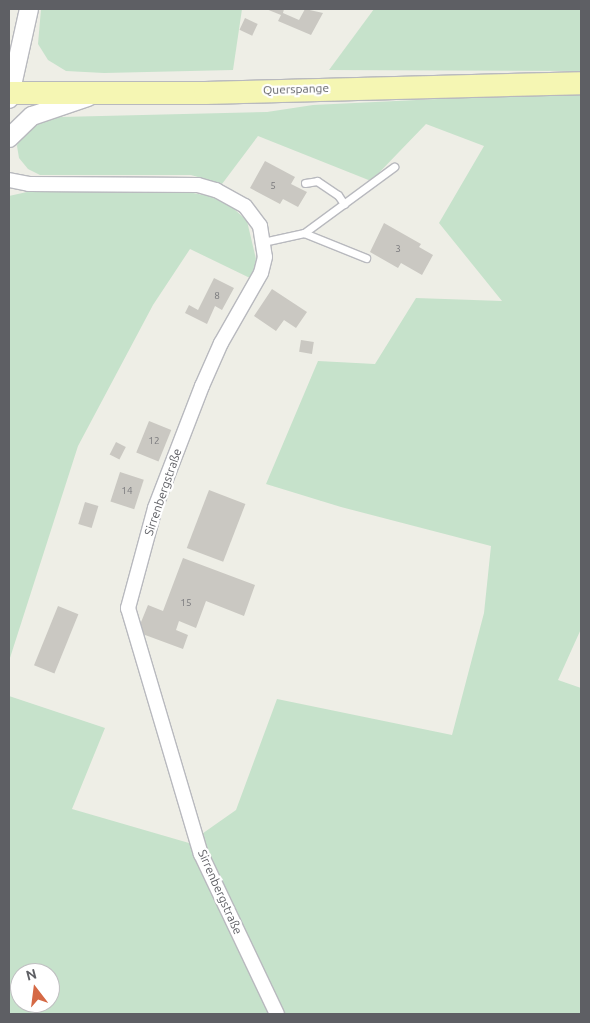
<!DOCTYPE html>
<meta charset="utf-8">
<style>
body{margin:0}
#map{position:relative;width:590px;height:1023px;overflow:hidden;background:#eeeee6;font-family:Ubuntu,sans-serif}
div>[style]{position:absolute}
.green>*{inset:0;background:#c6e2cb}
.building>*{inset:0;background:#cac8c2;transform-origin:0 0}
.roads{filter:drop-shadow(1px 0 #b8b9be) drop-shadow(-1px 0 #b8b9be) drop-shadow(0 1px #b8b9be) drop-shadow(0 -1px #b8b9be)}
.service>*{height:7px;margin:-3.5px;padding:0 3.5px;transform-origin:3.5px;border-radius:3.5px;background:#fff}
.minor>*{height:14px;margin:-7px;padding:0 7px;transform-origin:7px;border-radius:7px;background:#fff}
.tertiary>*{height:18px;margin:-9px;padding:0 9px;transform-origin:9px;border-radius:9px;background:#fff}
.primary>*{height:22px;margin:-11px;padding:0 11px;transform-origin:11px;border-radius:11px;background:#f5f6b3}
span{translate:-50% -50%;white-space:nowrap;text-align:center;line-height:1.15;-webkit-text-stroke:4.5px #fff;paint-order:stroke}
.number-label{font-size:10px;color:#79797c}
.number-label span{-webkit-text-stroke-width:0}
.street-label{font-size:12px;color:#5e5f64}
.frame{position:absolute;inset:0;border:10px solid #5e5f64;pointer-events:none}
.north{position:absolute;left:10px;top:963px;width:50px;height:50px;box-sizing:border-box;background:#fff;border:1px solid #bfbfc1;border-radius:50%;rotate:345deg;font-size:14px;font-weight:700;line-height:20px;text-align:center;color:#5e5f64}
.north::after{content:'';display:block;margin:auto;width:18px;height:22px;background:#d56945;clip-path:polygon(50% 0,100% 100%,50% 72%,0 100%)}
</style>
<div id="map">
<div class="green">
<div style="clip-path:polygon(41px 9px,242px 9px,233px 70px,104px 73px,66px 71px,48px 60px,38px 44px)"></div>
<div style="clip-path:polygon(374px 9px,581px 9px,581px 71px,329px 70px)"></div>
<div style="clip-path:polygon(evenodd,581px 92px,581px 629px,558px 680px,581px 688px,581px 1014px,9px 1014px,9px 696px,105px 728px,72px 809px,189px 843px,236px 810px,277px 699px,452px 735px,484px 613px,491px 546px,341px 507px,266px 484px,318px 361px,375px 364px,416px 298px,502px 301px,439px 223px,484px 146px,426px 124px,371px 181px,258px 136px,222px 184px,191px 175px,40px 175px,28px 169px,19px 158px,17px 146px,20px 134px,40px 121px,60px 117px,267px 112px,313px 105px,581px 92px,20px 973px,50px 973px,50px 1003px,20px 1003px,20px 973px)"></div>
<div style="clip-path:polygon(27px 192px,188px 192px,209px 196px,231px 206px,247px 221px,256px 259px,252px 279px,190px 249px,153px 305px,78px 446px,9px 661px,9px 196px)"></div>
</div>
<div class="building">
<div style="clip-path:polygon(266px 9px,284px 9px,283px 13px,299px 20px,305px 9px,323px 13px,311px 35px,278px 21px,281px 15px)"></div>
<div style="left:245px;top:18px;width:14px;height:13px;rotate:25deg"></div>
<div style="clip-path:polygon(265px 161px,295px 177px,291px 184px,307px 192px,298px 207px,283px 199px,280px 204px,250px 188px)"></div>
<div style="clip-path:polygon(384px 223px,421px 244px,419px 247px,433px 255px,422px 275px,401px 263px,398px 268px,370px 252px)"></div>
<div style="clip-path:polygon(214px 278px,234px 288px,222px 310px,215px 306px,207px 324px,185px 313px,189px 305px,198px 310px)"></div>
<div style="clip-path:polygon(272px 289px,307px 312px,296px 328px,284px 320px,276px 331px,254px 316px)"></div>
<div style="left:301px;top:340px;width:13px;height:12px;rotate:9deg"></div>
<div style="left:149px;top:421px;width:24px;height:34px;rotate:22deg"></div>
<div style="left:116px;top:442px;width:11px;height:14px;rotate:27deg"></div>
<div style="left:120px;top:472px;width:25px;height:31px;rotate:18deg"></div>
<div style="left:209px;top:490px;width:39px;height:62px;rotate:21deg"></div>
<div style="left:85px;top:502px;width:14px;height:23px;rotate:17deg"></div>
<div style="clip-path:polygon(183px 558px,255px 585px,244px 616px,206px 601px,196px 628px,179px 621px,176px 630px,188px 635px,183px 649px,137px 632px,148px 605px,163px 611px)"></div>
<div style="left:58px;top:606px;width:22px;height:64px;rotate:22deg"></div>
</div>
<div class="roads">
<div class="service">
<div style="left:305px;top:183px;width:12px;rotate:-9deg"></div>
<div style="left:317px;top:181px;width:25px;rotate:34deg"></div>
<div style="left:338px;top:195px;width:11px;rotate:56deg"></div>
<div style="left:304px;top:233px;width:67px;rotate:22deg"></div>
<div style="left:263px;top:242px;width:42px;rotate:-12.4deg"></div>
<div style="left:304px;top:233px;width:112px;rotate:-36.3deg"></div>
</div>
<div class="minor">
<div style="left:9px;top:180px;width:20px;rotate:11deg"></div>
<div style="left:29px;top:184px;width:169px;rotate:0.3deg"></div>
<div style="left:198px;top:185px;width:19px;rotate:16deg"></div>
<div style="left:216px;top:190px;width:33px;rotate:29deg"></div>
<div style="left:245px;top:206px;width:25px;rotate:53deg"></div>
<div style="left:260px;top:226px;width:31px;rotate:81deg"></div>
<div style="left:265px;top:257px;width:16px;rotate:104deg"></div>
<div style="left:261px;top:273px;width:81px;rotate:119.7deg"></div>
<div style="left:221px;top:343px;width:47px;rotate:113.8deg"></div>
<div style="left:202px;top:386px;width:131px;rotate:111.1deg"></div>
<div style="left:155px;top:508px;width:104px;rotate:105.1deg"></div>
<div style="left:128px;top:608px;width:257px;rotate:73.5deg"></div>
<div style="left:201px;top:854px;width:177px;rotate:64.6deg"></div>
</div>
<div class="tertiary">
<div style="left:9px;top:99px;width:92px;rotate:-77.5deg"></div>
<div style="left:9px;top:138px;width:32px;rotate:-44deg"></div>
<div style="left:32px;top:116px;width:59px;rotate:-18.7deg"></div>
</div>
<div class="primary">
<div style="left:9px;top:93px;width:196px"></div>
<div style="left:205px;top:93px;width:376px;rotate:-1.5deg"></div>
</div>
</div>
<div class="number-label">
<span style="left:273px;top:186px">5</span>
<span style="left:398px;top:249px">3</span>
<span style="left:217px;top:296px">8</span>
<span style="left:154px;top:441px">12</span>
<span style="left:127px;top:491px">14</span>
<span style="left:186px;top:603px">15</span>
</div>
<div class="street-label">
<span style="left:296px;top:89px;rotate:-2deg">Querspange</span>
<span style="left:163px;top:492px;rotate:-71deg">Sirrenbergstraße</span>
<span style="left:220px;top:892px;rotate:66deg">Sirrenbergstraße</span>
</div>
<div class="frame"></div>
<div class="north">N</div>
</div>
